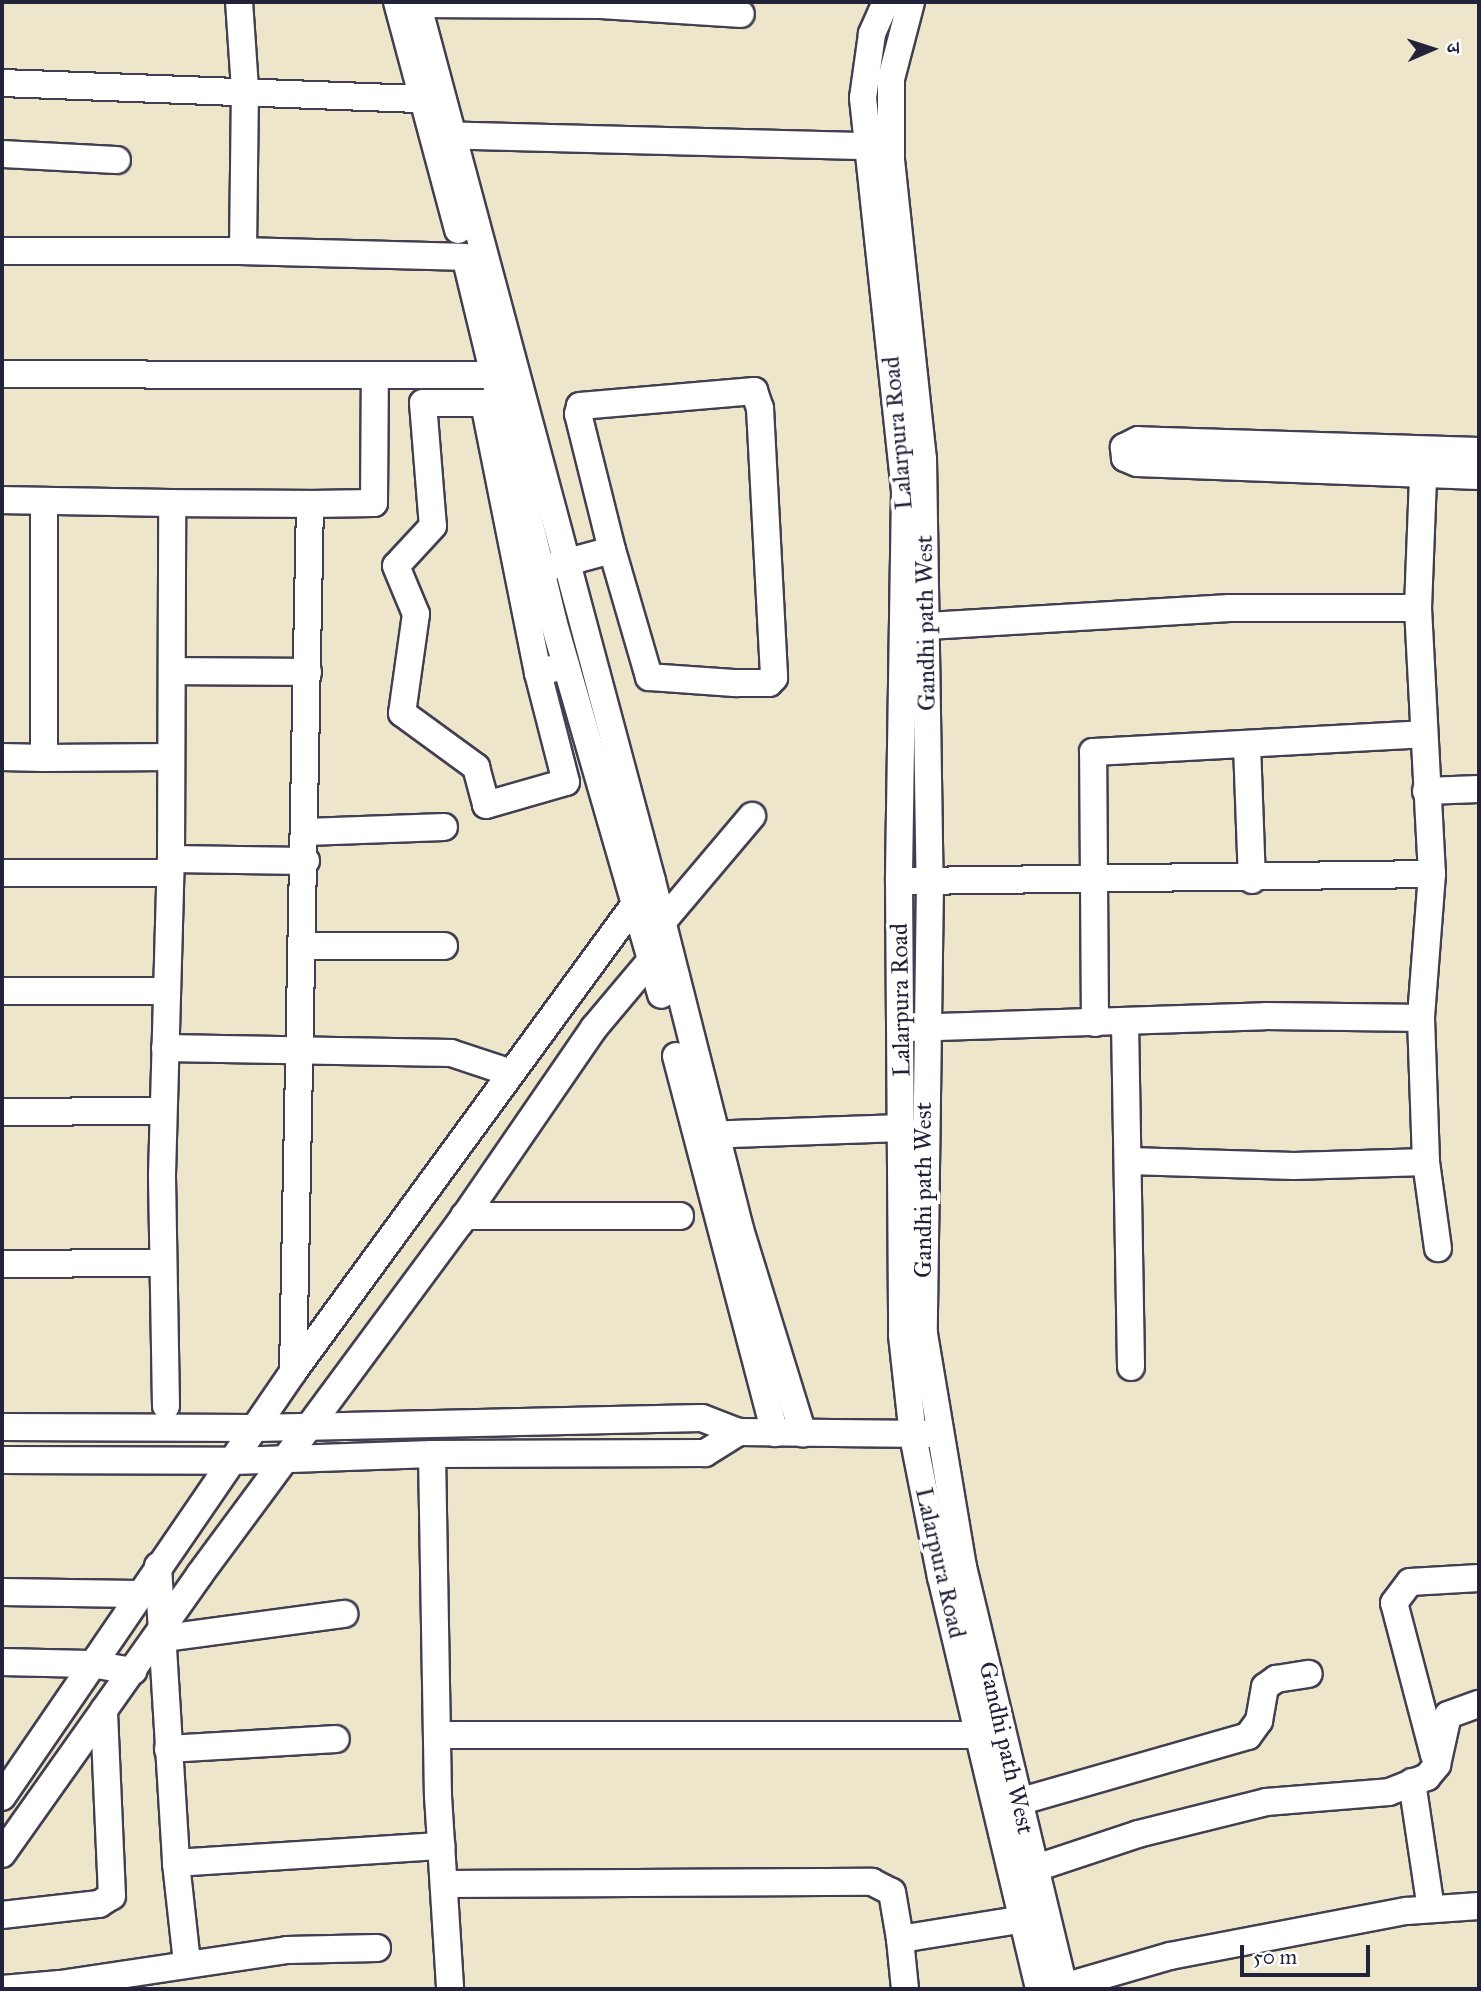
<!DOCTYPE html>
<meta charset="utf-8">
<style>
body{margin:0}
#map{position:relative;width:1481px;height:1991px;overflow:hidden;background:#eee6cb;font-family:"IM FELL Great Primer","Noto Serif Devanagari",serif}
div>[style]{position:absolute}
.roads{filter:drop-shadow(2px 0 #413f51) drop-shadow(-2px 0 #413f51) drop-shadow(0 2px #413f51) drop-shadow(0 -2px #413f51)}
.minor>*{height:26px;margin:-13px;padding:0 13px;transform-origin:13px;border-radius:13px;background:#fff}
span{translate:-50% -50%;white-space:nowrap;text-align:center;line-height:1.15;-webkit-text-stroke:7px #fff;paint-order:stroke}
.street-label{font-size:24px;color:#22223b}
.frame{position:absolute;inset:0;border:4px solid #22223b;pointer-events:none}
.north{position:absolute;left:1397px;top:14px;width:70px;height:70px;-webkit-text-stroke:5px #fff;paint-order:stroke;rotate:87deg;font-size:19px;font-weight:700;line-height:28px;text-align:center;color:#22223b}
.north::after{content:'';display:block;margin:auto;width:24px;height:32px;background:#22223b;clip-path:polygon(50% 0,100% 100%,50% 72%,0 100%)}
.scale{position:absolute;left:1240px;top:1945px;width:130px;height:32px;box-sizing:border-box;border:4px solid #22223b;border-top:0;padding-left:9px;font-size:21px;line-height:24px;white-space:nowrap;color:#22223b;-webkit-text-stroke:5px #fff;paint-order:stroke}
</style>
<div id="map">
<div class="roads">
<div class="minor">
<div style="left:397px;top:2px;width:236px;rotate:75deg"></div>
<div style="left:417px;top:2px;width:910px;rotate:75.03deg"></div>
<div style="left:652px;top:881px;width:359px;rotate:75.8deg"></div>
<div style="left:740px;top:1229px;width:214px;rotate:72.9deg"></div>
<div style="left:886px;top:2px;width:35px;rotate:114deg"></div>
<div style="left:872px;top:34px;width:65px;rotate:98deg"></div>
<div style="left:863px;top:98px;width:396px;rotate:83.9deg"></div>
<div style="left:905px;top:492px;width:389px;rotate:90.9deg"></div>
<div style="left:899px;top:881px;width:454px;rotate:89.6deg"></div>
<div style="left:902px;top:1335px;width:102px;rotate:83.8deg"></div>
<div style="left:913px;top:1436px;width:144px;rotate:78.8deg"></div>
<div style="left:941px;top:1577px;width:423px;rotate:76.6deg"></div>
<div style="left:911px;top:2px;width:80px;rotate:104.6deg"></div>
<div style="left:891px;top:79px;width:81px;rotate:90deg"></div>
<div style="left:891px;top:160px;width:301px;rotate:83.9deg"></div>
<div style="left:923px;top:459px;width:423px;rotate:89.1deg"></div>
<div style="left:930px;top:882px;width:452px;rotate:90.8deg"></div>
<div style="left:924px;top:1334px;width:236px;rotate:80.5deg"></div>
<div style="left:963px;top:1567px;width:434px;rotate:76.5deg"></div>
<div style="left:417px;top:4px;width:185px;rotate:0.3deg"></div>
<div style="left:602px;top:5px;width:139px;rotate:3.7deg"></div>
<div style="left:2px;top:83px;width:438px;rotate:2.2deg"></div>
<div style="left:438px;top:135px;width:428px;rotate:1.5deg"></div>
<div style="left:2px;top:154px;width:115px;rotate:3deg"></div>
<div style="left:2px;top:251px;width:241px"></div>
<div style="left:243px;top:251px;width:162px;rotate:-89.3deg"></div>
<div style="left:245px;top:89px;width:87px;rotate:-93.9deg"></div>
<div style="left:243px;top:251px;width:222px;rotate:1.5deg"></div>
<div style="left:468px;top:268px;width:362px;rotate:76.4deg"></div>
<div style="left:553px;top:620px;width:390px;rotate:73.9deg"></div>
<div style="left:2px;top:374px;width:373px;rotate:0.2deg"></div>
<div style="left:1479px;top:451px;width:341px;rotate:-178.2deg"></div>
<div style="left:1138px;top:440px;width:16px;rotate:153deg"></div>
<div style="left:1124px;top:447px;width:11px;rotate:85deg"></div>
<div style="left:1125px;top:458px;width:13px;rotate:23deg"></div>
<div style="left:1137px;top:463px;width:342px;rotate:2.2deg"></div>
<div style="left:2px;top:500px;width:170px;rotate:1deg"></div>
<div style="left:44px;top:501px;width:257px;rotate:90deg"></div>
<div style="left:44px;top:758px;width:126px;rotate:-0.5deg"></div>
<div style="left:549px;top:567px;width:65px;rotate:-15.1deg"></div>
<div style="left:612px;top:550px;width:140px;rotate:-104deg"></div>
<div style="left:578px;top:414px;width:8px;rotate:-76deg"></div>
<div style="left:580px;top:406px;width:175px;rotate:-4.9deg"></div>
<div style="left:754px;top:391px;width:18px;rotate:71deg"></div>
<div style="left:760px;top:408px;width:270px;rotate:87deg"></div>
<div style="left:774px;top:678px;width:7px;rotate:135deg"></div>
<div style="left:769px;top:683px;width:34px;rotate:180deg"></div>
<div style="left:735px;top:683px;width:86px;rotate:-176deg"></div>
<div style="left:649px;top:677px;width:132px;rotate:-106.2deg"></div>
<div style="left:1418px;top:608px;width:133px;rotate:-87.8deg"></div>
<div style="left:911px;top:627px;width:319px;rotate:-3.4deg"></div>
<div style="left:1229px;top:608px;width:189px"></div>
<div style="left:1418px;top:608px;width:266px;rotate:87deg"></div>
<div style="left:1432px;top:874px;width:144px;rotate:94.4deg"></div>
<div style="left:1421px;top:1018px;width:144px;rotate:88deg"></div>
<div style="left:1426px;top:1162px;width:87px;rotate:82.1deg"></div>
<div style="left:172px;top:671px;width:136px;rotate:0.4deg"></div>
<div style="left:538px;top:673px;width:275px;rotate:-101.3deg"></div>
<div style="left:484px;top:403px;width:61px;rotate:180deg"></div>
<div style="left:423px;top:403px;width:123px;rotate:85.4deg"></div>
<div style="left:433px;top:526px;width:54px;rotate:132.8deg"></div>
<div style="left:396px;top:566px;width:52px;rotate:67.4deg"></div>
<div style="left:416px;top:614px;width:100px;rotate:98deg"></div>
<div style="left:402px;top:713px;width:92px;rotate:36.1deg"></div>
<div style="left:476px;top:767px;width:39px;rotate:75deg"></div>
<div style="left:486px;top:805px;width:83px;rotate:-16deg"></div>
<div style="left:566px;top:782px;width:113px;rotate:-104.4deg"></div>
<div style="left:538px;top:673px;width:29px;rotate:-16deg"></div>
<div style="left:1247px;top:745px;width:135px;rotate:87.9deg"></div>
<div style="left:2px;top:757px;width:42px;rotate:1.4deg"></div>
<div style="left:1426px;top:791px;width:53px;rotate:-2.2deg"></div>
<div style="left:306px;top:832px;width:138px;rotate:-2.1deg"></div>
<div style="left:171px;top:859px;width:135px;rotate:0.8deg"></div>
<div style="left:2px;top:873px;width:168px"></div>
<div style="left:912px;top:881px;width:520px;rotate:-0.77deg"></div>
<div style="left:654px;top:932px;width:152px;rotate:-49.8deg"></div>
<div style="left:304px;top:946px;width:140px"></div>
<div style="left:2px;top:991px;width:164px"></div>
<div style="left:1125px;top:1022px;width:345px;rotate:89deg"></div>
<div style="left:1095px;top:1023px;width:271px;rotate:-90.4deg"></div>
<div style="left:1093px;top:752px;width:331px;rotate:-3.1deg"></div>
<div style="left:908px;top:1028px;width:357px;rotate:-1.9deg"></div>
<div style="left:1265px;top:1016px;width:156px;rotate:0.7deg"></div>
<div style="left:165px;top:1048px;width:286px;rotate:1deg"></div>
<div style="left:451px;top:1053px;width:60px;rotate:18.4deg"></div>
<div style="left:676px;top:1056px;width:390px;rotate:75.3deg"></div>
<div style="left:2px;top:1112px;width:161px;rotate:-0.4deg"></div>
<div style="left:702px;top:1135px;width:201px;rotate:-2deg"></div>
<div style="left:1129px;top:1161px;width:165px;rotate:1.7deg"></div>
<div style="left:1294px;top:1166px;width:132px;rotate:-1.7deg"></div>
<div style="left:464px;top:1216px;width:216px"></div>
<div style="left:2px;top:1264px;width:160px;rotate:-0.4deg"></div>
<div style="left:293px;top:1372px;width:868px;rotate:-88.88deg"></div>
<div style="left:310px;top:504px;width:64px;rotate:-0.9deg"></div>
<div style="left:374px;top:503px;width:128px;rotate:-89.6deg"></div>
<div style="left:375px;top:375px;width:135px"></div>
<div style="left:166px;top:1406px;width:231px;rotate:-91deg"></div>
<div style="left:162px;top:1175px;width:316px;rotate:-88.4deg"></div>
<div style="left:171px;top:859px;width:356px;rotate:-89.8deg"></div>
<div style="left:172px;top:503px;width:138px;rotate:0.4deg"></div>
<div style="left:2px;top:1427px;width:254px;rotate:0.2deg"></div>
<div style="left:256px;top:1428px;width:446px;rotate:-1.3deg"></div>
<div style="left:702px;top:1418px;width:40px;rotate:21deg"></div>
<div style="left:739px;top:1432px;width:189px;rotate:0.6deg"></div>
<div style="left:432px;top:1454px;width:342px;rotate:89deg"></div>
<div style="left:438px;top:1796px;width:193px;rotate:86.4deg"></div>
<div style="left:2px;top:1460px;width:232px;rotate:0.2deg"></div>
<div style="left:234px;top:1461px;width:198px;rotate:-2deg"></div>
<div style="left:432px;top:1454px;width:273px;rotate:-0.2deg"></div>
<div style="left:705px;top:1453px;width:40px;rotate:-32deg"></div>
<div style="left:158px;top:1566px;width:298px;rotate:86.5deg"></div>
<div style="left:176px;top:1863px;width:101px;rotate:83.7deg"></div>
<div style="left:2px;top:1592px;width:136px;rotate:0.8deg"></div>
<div style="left:166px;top:1638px;width:180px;rotate:-7.7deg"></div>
<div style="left:2px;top:1662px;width:88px;rotate:1.3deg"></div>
<div style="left:90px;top:1664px;width:44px;rotate:9.2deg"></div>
<div style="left:437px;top:1735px;width:542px"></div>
<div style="left:168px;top:1749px;width:168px;rotate:-3.4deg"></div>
<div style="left:1434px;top:1755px;width:157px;rotate:-104.7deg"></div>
<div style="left:1394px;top:1603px;width:26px;rotate:-53deg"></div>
<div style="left:1410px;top:1582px;width:69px;rotate:-3.3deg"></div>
<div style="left:1412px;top:1782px;width:128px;rotate:81.5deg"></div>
<div style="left:2px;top:1797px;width:515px;rotate:-55.6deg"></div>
<div style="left:293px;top:1372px;width:580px;rotate:-53.84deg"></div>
<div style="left:1018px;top:1802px;width:239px;rotate:-16deg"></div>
<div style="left:1248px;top:1736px;width:19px;rotate:-54deg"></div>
<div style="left:1259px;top:1721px;width:35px;rotate:-80deg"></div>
<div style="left:1265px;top:1687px;width:14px;rotate:-36deg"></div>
<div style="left:1276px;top:1679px;width:33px;rotate:-9deg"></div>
<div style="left:2px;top:1854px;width:343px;rotate:-54.7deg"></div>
<div style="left:200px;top:1574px;width:437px;rotate:-53.5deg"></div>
<div style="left:460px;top:1223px;width:237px;rotate:-55.5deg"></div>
<div style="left:594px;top:1028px;width:90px;rotate:-50deg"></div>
<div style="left:176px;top:1863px;width:266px;rotate:-3.7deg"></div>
<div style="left:1033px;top:1869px;width:111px;rotate:-18.4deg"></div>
<div style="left:1138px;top:1834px;width:132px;rotate:-14deg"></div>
<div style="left:1266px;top:1802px;width:123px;rotate:-4.6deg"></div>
<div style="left:1389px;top:1792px;width:41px;rotate:-21.5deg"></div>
<div style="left:1427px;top:1777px;width:16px;rotate:-50deg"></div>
<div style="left:1437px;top:1765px;width:51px;rotate:-77.6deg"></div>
<div style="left:1448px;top:1715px;width:33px;rotate:-20deg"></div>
<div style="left:444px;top:1884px;width:428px;rotate:-0.3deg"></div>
<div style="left:872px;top:1882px;width:22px;rotate:27deg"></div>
<div style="left:892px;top:1892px;width:48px;rotate:80.3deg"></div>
<div style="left:2px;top:1915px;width:98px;rotate:-6.5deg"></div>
<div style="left:99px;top:1904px;width:15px;rotate:-32deg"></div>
<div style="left:112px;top:1896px;width:186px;rotate:-92.5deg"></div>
<div style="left:1063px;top:1987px;width:111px;rotate:-16.2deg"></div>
<div style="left:1170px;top:1956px;width:241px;rotate:-10.8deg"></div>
<div style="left:1407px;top:1911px;width:72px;rotate:-4deg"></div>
<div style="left:2px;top:1989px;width:58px;rotate:-4.9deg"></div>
<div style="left:60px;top:1984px;width:230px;rotate:-8.5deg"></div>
<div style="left:287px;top:1950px;width:90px;rotate:-1.3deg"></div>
<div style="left:905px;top:1989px;width:50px;rotate:-95.7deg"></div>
<div style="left:900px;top:1939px;width:139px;rotate:-9.1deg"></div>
</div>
</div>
<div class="street-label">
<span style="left:898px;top:433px;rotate:-95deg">Lalarpura Road</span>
<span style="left:926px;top:623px;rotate:-91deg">Gandhi path West</span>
<span style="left:901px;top:1000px;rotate:-91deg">Lalarpura Road</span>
<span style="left:924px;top:1190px;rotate:-90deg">Gandhi path West</span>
<span style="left:940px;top:1563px;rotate:77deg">Lalarpura Road</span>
<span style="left:1006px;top:1748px;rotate:77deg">Gandhi path West</span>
</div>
<div class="frame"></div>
<div class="north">उ</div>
<div class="scale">50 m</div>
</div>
